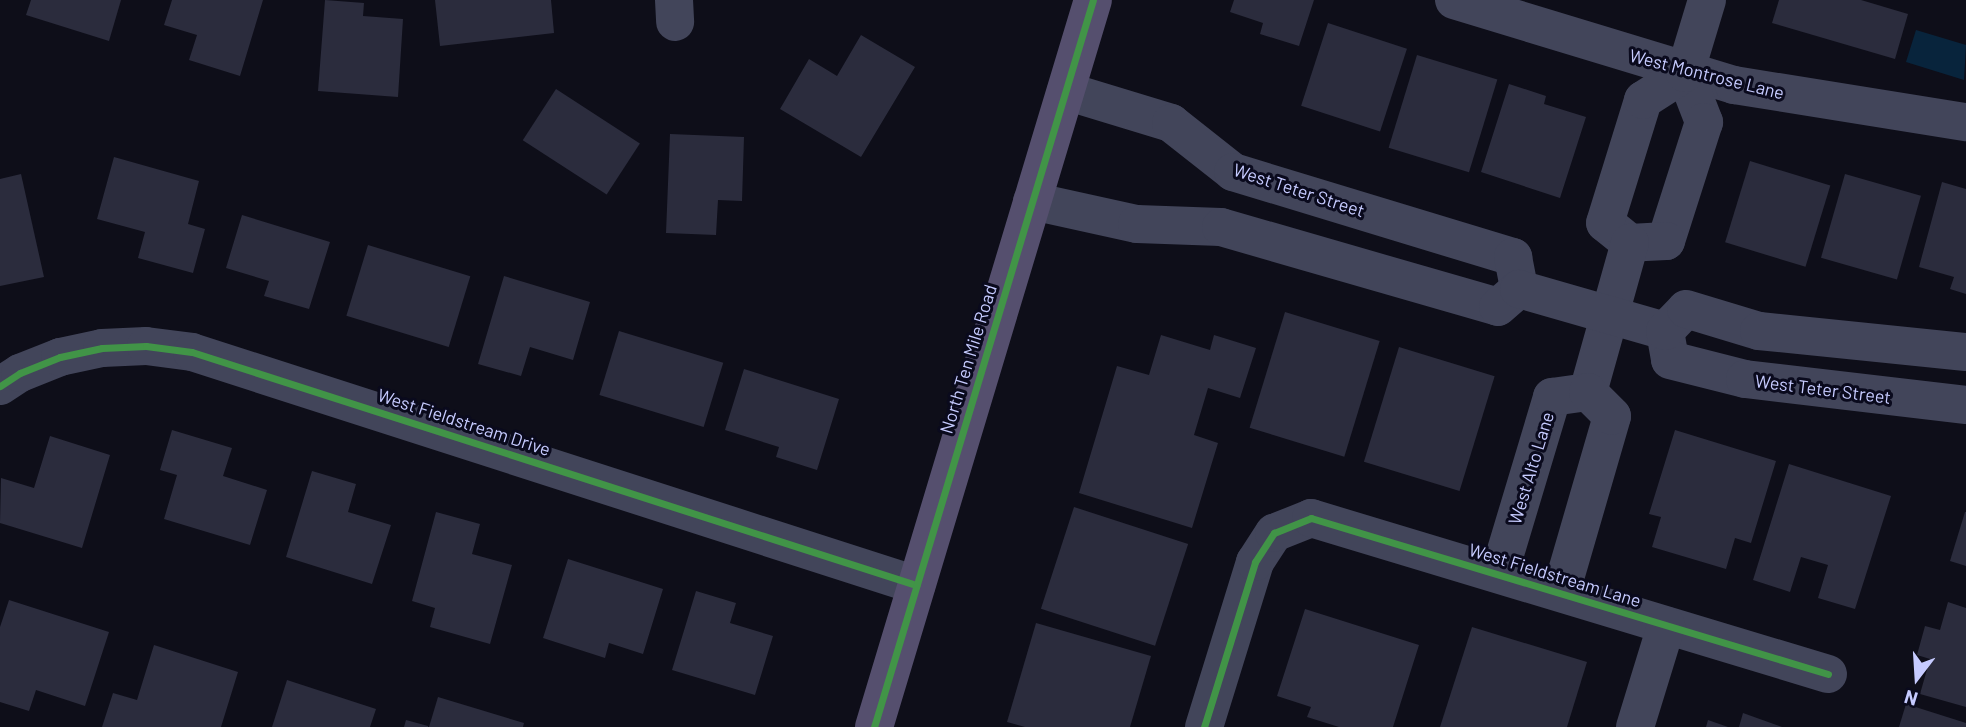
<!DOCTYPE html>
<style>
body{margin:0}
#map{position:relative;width:1966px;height:727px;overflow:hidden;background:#0e0e19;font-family:Barlow,sans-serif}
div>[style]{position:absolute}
.water>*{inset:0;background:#08243c}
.building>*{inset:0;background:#2b2c3d;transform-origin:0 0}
.minor>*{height:38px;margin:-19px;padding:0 19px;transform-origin:19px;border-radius:19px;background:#42455a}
.tertiary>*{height:38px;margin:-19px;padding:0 19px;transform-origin:19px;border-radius:19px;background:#42455a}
.primary>*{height:38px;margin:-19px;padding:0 19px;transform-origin:19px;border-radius:19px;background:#554f6e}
.cycleway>*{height:7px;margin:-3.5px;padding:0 3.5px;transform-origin:3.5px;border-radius:3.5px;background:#419447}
span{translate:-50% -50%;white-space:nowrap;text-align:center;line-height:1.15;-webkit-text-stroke:6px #0a0a1d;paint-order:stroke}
.street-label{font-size:18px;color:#c6cbff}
.north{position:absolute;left:1882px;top:643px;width:70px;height:70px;-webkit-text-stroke:5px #0a0a1d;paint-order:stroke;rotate:197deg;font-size:19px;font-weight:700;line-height:28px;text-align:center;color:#c6cbff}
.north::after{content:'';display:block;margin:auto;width:24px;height:32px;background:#c6cbff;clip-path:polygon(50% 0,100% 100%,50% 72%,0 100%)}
</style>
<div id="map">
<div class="water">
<div style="clip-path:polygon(1916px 30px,1966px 45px,1964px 80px,1906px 62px)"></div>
</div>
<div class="building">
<div style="clip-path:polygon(31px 0,121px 0,109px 41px,26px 15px)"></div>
<div style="clip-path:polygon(172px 0,263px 0,240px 76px,189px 60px,197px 35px,164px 25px)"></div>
<div style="clip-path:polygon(325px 0,364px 3px,363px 16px,403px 19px,398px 97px,318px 91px)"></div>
<div style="clip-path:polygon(435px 0,551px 0,554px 33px,440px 46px)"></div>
<div style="clip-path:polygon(1234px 0,1314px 0,1299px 46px,1260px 34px,1263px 23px,1230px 12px)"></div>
<div style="clip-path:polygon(1779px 0,1861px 0,1908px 14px,1895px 59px,1772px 23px)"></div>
<div style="left:1328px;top:23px;width:83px;height:87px;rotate:18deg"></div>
<div style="clip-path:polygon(861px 35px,915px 67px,861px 157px,780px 109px,809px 59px,837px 76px)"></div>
<div style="left:1417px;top:55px;width:84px;height:97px;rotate:17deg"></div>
<div style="clip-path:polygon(1509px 84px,1546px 96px,1544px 104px,1586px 117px,1560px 198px,1481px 172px)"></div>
<div style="left:556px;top:89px;width:100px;height:61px;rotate:33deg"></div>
<div style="clip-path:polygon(670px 134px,744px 137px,742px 201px,718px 200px,716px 235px,666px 233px)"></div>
<div style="clip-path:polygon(114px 157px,199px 181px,188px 224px,205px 229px,193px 273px,138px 258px,145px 232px,97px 219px)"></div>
<div style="left:1750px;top:161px;width:84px;height:85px;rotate:17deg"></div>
<div style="clip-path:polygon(21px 174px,44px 277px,0 286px,0 179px)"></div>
<div style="left:1845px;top:174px;width:79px;height:87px;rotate:16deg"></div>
<div style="clip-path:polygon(1942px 182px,1966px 189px,1966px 294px,1950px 289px,1954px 277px,1919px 267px)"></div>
<div style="clip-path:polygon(242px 215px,330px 242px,309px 309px,264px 296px,269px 281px,226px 268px)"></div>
<div style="left:368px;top:245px;width:107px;height:74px;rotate:17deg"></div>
<div style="clip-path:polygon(504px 276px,590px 302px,573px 360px,530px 347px,521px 376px,478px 364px)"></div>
<div style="left:1285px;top:312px;width:99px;height:121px;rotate:17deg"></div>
<div style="left:619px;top:331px;width:109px;height:67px;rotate:17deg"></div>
<div style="clip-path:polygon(1161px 335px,1210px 350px,1214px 335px,1256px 348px,1240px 398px,1208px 388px,1194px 435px,1218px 443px,1192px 528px,1079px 493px,1117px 366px,1149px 375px)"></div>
<div style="left:1399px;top:347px;width:100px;height:120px;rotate:17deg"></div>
<div style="clip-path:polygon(744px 369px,839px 399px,817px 470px,776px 457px,779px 447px,725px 430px)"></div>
<div style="clip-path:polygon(172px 430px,232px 448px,223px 476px,267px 490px,250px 545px,164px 519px,177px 475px,160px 470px)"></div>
<div style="clip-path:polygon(1675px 430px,1776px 461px,1751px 543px,1735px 538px,1726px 569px,1652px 547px,1661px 517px,1649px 514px)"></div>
<div style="clip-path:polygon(50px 436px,110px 455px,82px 548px,0 523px,1px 478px,34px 488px)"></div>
<div style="clip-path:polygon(1789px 464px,1891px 496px,1855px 609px,1818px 598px,1828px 565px,1801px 557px,1790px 592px,1753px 580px)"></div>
<div style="clip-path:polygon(312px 471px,356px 484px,348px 512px,391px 525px,372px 584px,286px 557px)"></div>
<div style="left:1074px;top:507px;width:120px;height:107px;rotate:18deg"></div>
<div style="clip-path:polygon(436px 512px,480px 524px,472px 554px,512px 565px,490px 644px,430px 627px,435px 608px,412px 601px)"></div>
<div style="clip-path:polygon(1965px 512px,1966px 512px,1966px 566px,1950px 561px)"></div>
<div style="clip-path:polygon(568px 559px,663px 589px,643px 654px,609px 643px,605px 658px,543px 638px)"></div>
<div style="clip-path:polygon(696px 591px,736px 603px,730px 623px,773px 636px,755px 695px,672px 670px)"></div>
<div style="clip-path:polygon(9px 600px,109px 632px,85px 706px,36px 690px,29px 711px,0 702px,0 627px)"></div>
<div style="clip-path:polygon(1948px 602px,1966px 608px,1966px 707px,1920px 694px,1930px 659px,1917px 655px,1925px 626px,1940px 630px)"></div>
<div style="clip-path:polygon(1305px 609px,1419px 645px,1393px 727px,1339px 727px,1307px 717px,1311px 707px,1277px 696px)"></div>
<div style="clip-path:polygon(1036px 623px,1151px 656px,1130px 727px,1025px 727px,1007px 722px)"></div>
<div style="clip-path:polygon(1472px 627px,1587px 662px,1567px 727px,1440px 727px)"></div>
<div style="clip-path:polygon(154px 645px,238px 672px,221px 727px,102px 727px,113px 693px,137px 700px)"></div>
<div style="clip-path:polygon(287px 680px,376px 709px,370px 727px,272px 727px)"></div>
<div style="clip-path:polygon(438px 697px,524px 723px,523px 727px,429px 727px)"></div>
<div style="clip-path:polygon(1906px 704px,1966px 723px,1966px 727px,1899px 727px)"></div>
<div style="clip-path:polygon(1743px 713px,1782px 727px,1739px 727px)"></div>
<div style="clip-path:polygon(406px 720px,428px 726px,428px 727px,404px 727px)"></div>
<div style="clip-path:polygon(1708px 720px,1728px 727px,1706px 727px)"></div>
</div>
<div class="minor">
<div style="left:674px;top:0;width:22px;rotate:87deg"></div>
<div style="left:1454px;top:0;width:293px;rotate:16.9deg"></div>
<div style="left:1734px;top:85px;width:235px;rotate:9.1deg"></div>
<div style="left:1685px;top:73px;width:53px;rotate:68.8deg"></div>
<div style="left:1704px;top:122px;width:125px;rotate:107.7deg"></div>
<div style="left:1666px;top:241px;width:36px;rotate:177deg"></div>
<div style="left:1630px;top:243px;width:32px;rotate:-141deg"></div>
<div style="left:1605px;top:223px;width:129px;rotate:-72.8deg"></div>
<div style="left:1643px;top:100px;width:50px;rotate:-32.7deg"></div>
<div style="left:1685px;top:73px;width:76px;rotate:-73.2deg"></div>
<div style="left:0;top:386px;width:24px;rotate:-33deg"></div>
<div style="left:20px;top:373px;width:43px;rotate:-21.8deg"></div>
<div style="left:60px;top:357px;width:43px;rotate:-12.1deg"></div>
<div style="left:102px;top:348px;width:44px;rotate:-2.6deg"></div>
<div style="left:146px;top:346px;width:46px;rotate:7.4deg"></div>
<div style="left:192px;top:352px;width:761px;rotate:17.84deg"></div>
<div style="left:1588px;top:392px;width:155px;rotate:-74.3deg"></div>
<div style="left:1499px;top:574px;width:185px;rotate:-73.3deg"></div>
<div style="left:1552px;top:397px;width:36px;rotate:-8deg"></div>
<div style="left:1561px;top:592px;width:183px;rotate:-73.8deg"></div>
<div style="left:1612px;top:416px;width:34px;rotate:-135deg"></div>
<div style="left:1204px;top:727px;width:173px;rotate:-72.8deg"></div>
<div style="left:1255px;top:562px;width:35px;rotate:-57deg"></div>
<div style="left:1274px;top:533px;width:40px;rotate:-22deg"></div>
<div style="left:1311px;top:518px;width:540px;rotate:16.79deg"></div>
<div style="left:1635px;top:727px;width:106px;rotate:-72.9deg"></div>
</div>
<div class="tertiary">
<div style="left:1066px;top:91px;width:110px;rotate:16.9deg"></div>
<div style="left:1171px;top:123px;width:79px;rotate:38.3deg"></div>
<div style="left:1233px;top:172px;width:293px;rotate:16.9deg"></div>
<div style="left:1513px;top:257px;width:33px;rotate:79deg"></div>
<div style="left:1032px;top:201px;width:107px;rotate:12.4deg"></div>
<div style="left:1137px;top:224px;width:84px;rotate:2deg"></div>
<div style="left:1221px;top:227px;width:288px;rotate:16.1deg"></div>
<div style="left:1498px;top:307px;width:28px;rotate:-41deg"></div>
<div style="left:1519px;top:289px;width:152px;rotate:16deg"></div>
<div style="left:1665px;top:331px;width:29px;rotate:80deg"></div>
<div style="left:1670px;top:360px;width:77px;rotate:14.2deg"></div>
<div style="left:1745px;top:379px;width:223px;rotate:6.7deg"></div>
<div style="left:1665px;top:331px;width:30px;rotate:-46deg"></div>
<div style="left:1686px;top:309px;width:76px;rotate:16.8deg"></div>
<div style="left:1759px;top:331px;width:208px;rotate:5.8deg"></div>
</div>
<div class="primary">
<div style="left:874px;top:727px;width:759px;rotate:-73.24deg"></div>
</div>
<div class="cycleway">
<div style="left:0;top:386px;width:24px;rotate:-33deg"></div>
<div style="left:20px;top:373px;width:43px;rotate:-21.8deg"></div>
<div style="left:60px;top:357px;width:43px;rotate:-12.1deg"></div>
<div style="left:102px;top:348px;width:44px;rotate:-2.6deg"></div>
<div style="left:146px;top:346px;width:46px;rotate:7.4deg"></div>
<div style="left:192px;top:352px;width:761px;rotate:17.84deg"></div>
<div style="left:874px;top:727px;width:759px;rotate:-73.24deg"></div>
<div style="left:1204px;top:727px;width:173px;rotate:-72.8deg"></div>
<div style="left:1255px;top:562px;width:35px;rotate:-57deg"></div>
<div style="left:1274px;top:533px;width:40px;rotate:-22deg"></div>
<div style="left:1311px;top:518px;width:540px;rotate:16.79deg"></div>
</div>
<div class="street-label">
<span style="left:1707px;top:74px;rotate:14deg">West Montrose Lane</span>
<span style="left:1299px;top:190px;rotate:18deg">West Teter Street</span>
<span style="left:968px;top:359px;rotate:-73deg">North Ten Mile Road</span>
<span style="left:1823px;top:389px;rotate:7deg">West Teter Street</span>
<span style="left:464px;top:422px;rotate:18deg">West Fieldstream Drive</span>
<span style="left:1531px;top:468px;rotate:-73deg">West Alto Lane</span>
<span style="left:1555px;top:575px;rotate:17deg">West Fieldstream Lane</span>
</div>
<div class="north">N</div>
</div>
